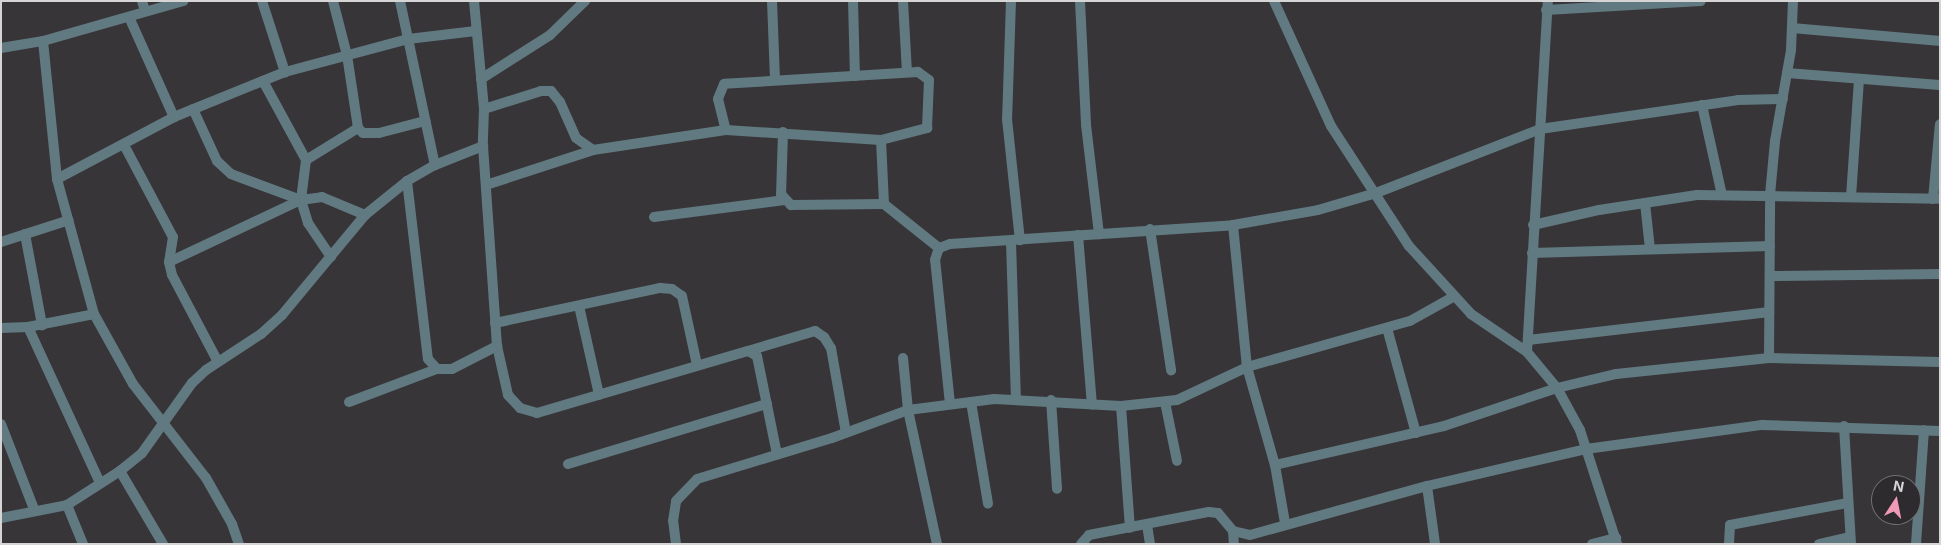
<!DOCTYPE html>
<style>
body{margin:0}
#map{position:relative;width:1941px;height:545px;overflow:hidden;background:#373537;font-family:Inter,sans-serif}
div>[style]{position:absolute}
.minor>*{height:10px;margin:-5px;padding:0 5px;transform-origin:5px;border-radius:5px;background:#617981}
span{translate:-50% -50%;white-space:nowrap;text-align:center;line-height:1.15;-webkit-text-stroke:5px #2d2b2d;paint-order:stroke}
.frame{position:absolute;inset:0;border:2px solid #d6d5d6;pointer-events:none}
.north{position:absolute;left:1871px;top:475px;width:50px;height:50px;box-sizing:border-box;background:#2d2b2d;border:1px solid #716f71;border-radius:50%;rotate:11deg;font-size:14px;font-weight:700;line-height:20px;text-align:center;color:#d6d5d6}
.north::after{content:'';display:block;margin:auto;width:18px;height:22px;background:#f09ab6;clip-path:polygon(50% 0,100% 100%,50% 72%,0 100%)}
</style>
<div id="map">
<div class="minor">
<div style="left:142px;top:1px;width:10px;rotate:73deg"></div>
<div style="left:262px;top:1px;width:75px;rotate:72.1deg"></div>
<div style="left:333px;top:1px;width:56px;rotate:75.5deg"></div>
<div style="left:347px;top:55px;width:74px;rotate:81.4deg"></div>
<div style="left:358px;top:128px;width:7px;rotate:45deg"></div>
<div style="left:363px;top:133px;width:16px"></div>
<div style="left:379px;top:133px;width:48px;rotate:-14.6deg"></div>
<div style="left:400px;top:1px;width:168px;rotate:78deg"></div>
<div style="left:474px;top:1px;width:108px;rotate:84.7deg"></div>
<div style="left:484px;top:109px;width:37px;rotate:92deg"></div>
<div style="left:483px;top:146px;width:200px;rotate:86deg"></div>
<div style="left:497px;top:346px;width:50px;rotate:77.3deg"></div>
<div style="left:508px;top:395px;width:18px;rotate:47deg"></div>
<div style="left:520px;top:408px;width:18px;rotate:16deg"></div>
<div style="left:537px;top:413px;width:220px;rotate:-16.4deg"></div>
<div style="left:748px;top:351px;width:10px;rotate:29deg"></div>
<div style="left:757px;top:356px;width:100px;rotate:78.5deg"></div>
<div style="left:772px;top:1px;width:79px;rotate:87.8deg"></div>
<div style="left:853px;top:1px;width:75px;rotate:88.5deg"></div>
<div style="left:903px;top:1px;width:71px;rotate:86.8deg"></div>
<div style="left:1011px;top:1px;width:118px;rotate:91.9deg"></div>
<div style="left:1007px;top:119px;width:122px;rotate:83.9deg"></div>
<div style="left:1080px;top:1px;width:124px;rotate:87.2deg"></div>
<div style="left:1086px;top:125px;width:110px;rotate:83.2deg"></div>
<div style="left:1274px;top:1px;width:137px;rotate:65.5deg"></div>
<div style="left:1331px;top:126px;width:143px;rotate:57deg"></div>
<div style="left:1409px;top:246px;width:92px;rotate:47.6deg"></div>
<div style="left:1471px;top:314px;width:68px;rotate:34.2deg"></div>
<div style="left:1527px;top:352px;width:47px;rotate:50.2deg"></div>
<div style="left:1557px;top:388px;width:48px;rotate:61.3deg"></div>
<div style="left:1580px;top:430px;width:120px;rotate:72deg"></div>
<div style="left:1546px;top:10px;width:155px;rotate:-3.3deg"></div>
<div style="left:129px;top:17px;width:110px;rotate:65.8deg"></div>
<div style="left:1792px;top:28px;width:149px;rotate:5deg"></div>
<div style="left:43px;top:41px;width:139px;rotate:84.2deg"></div>
<div style="left:57px;top:179px;width:140px;rotate:74.7deg"></div>
<div style="left:94px;top:314px;width:80px;rotate:60.9deg"></div>
<div style="left:133px;top:384px;width:119px;rotate:52.2deg"></div>
<div style="left:206px;top:478px;width:53px;rotate:60.5deg"></div>
<div style="left:232px;top:524px;width:21px;rotate:71deg"></div>
<div style="left:1px;top:48px;width:43px;rotate:-9.5deg"></div>
<div style="left:43px;top:41px;width:146px;rotate:-15.9deg"></div>
<div style="left:1787px;top:73px;width:153px;rotate:4.5deg"></div>
<div style="left:481px;top:79px;width:82px;rotate:-32.5deg"></div>
<div style="left:550px;top:35px;width:49px;rotate:-44.2deg"></div>
<div style="left:263px;top:81px;width:90px;rotate:61.4deg"></div>
<div style="left:306px;top:160px;width:40px;rotate:97.1deg"></div>
<div style="left:301px;top:200px;width:24px;rotate:73deg"></div>
<div style="left:308px;top:223px;width:41px;rotate:55.9deg"></div>
<div style="left:1702px;top:105px;width:92px;rotate:77.5deg"></div>
<div style="left:193px;top:109px;width:57px;rotate:65.2deg"></div>
<div style="left:217px;top:161px;width:19px;rotate:43deg"></div>
<div style="left:231px;top:174px;width:75px;rotate:20.4deg"></div>
<div style="left:301px;top:200px;width:21px;rotate:-8deg"></div>
<div style="left:322px;top:197px;width:47px;rotate:22.7deg"></div>
<div style="left:484px;top:109px;width:60px;rotate:-17.5deg"></div>
<div style="left:541px;top:91px;width:10px"></div>
<div style="left:551px;top:91px;width:14px;rotate:51deg"></div>
<div style="left:560px;top:102px;width:39px;rotate:66deg"></div>
<div style="left:576px;top:138px;width:21px;rotate:35deg"></div>
<div style="left:593px;top:150px;width:134px;rotate:-8.6deg"></div>
<div style="left:726px;top:130px;width:155px;rotate:3.7deg"></div>
<div style="left:881px;top:140px;width:48px;rotate:-14.6deg"></div>
<div style="left:927px;top:128px;width:48px;rotate:-87.6deg"></div>
<div style="left:929px;top:80px;width:14px;rotate:-144deg"></div>
<div style="left:918px;top:72px;width:194px;rotate:176.5deg"></div>
<div style="left:724px;top:84px;width:16px;rotate:112deg"></div>
<div style="left:718px;top:99px;width:32px;rotate:76deg"></div>
<div style="left:783px;top:132px;width:62px;rotate:91.8deg"></div>
<div style="left:781px;top:194px;width:15px;rotate:48deg"></div>
<div style="left:791px;top:205px;width:93px;rotate:-0.6deg"></div>
<div style="left:884px;top:204px;width:70px;rotate:38.7deg"></div>
<div style="left:881px;top:140px;width:64px;rotate:87.3deg"></div>
<div style="left:124px;top:145px;width:104px;rotate:62deg"></div>
<div style="left:173px;top:237px;width:25px;rotate:99deg"></div>
<div style="left:169px;top:262px;width:13px;rotate:77deg"></div>
<div style="left:172px;top:275px;width:98px;rotate:62.1deg"></div>
<div style="left:306px;top:160px;width:61px;rotate:-31.6deg"></div>
<div style="left:57px;top:179px;width:132px;rotate:-27.9deg"></div>
<div style="left:174px;top:117px;width:120px;rotate:-22.1deg"></div>
<div style="left:285px;top:72px;width:127px;rotate:-15deg"></div>
<div style="left:408px;top:39px;width:68px;rotate:-6.7deg"></div>
<div style="left:407px;top:181px;width:179px;rotate:83.3deg"></div>
<div style="left:428px;top:359px;width:13px;rotate:48deg"></div>
<div style="left:437px;top:369px;width:15px"></div>
<div style="left:452px;top:369px;width:51px;rotate:-27.1deg"></div>
<div style="left:486px;top:185px;width:113px;rotate:-18.1deg"></div>
<div style="left:1851px;top:197px;width:118px;rotate:-86.1deg"></div>
<div style="left:1933px;top:199px;width:75px;rotate:-84.7deg"></div>
<div style="left:1645px;top:203px;width:46px;rotate:83.8deg"></div>
<div style="left:654px;top:217px;width:132px;rotate:-7.4deg"></div>
<div style="left:1233px;top:225px;width:143px;rotate:84.4deg"></div>
<div style="left:1247px;top:367px;width:102px;rotate:74.1deg"></div>
<div style="left:1275px;top:465px;width:59px;rotate:80.2deg"></div>
<div style="left:1533px;top:225px;width:68px;rotate:-12.8deg"></div>
<div style="left:1599px;top:210px;width:99px;rotate:-8.7deg"></div>
<div style="left:1697px;top:195px;width:243px;rotate:0.9deg"></div>
<div style="left:1150px;top:229px;width:143px;rotate:81.5deg"></div>
<div style="left:25px;top:234px;width:93px;rotate:79.4deg"></div>
<div style="left:1078px;top:235px;width:170px;rotate:85.3deg"></div>
<div style="left:1px;top:242px;width:71px;rotate:-17.9deg"></div>
<div style="left:1011px;top:242px;width:157px;rotate:88.2deg"></div>
<div style="left:1532px;top:253px;width:238px;rotate:-1.7deg"></div>
<div style="left:169px;top:262px;width:146px;rotate:-25.2deg"></div>
<div style="left:1770px;top:276px;width:170px;rotate:-0.7deg"></div>
<div style="left:579px;top:306px;width:91px;rotate:77.3deg"></div>
<div style="left:495px;top:323px;width:169px;rotate:-12deg"></div>
<div style="left:660px;top:288px;width:12px;rotate:5deg"></div>
<div style="left:672px;top:289px;width:12px;rotate:35deg"></div>
<div style="left:682px;top:296px;width:71px;rotate:77.7deg"></div>
<div style="left:28px;top:327px;width:172px;rotate:65.2deg"></div>
<div style="left:1px;top:328px;width:27px;rotate:-2deg"></div>
<div style="left:28px;top:327px;width:67px;rotate:-11.1deg"></div>
<div style="left:1387px;top:328px;width:109px;rotate:74.6deg"></div>
<div style="left:1528px;top:340px;width:243px;rotate:-6.6deg"></div>
<div style="left:748px;top:351px;width:70px;rotate:-16.6deg"></div>
<div style="left:815px;top:331px;width:11px;rotate:34deg"></div>
<div style="left:824px;top:337px;width:13px;rotate:58deg"></div>
<div style="left:831px;top:348px;width:86px;rotate:80deg"></div>
<div style="left:1527px;top:352px;width:352px;rotate:-86.6deg"></div>
<div style="left:903px;top:358px;width:52px;rotate:84.5deg"></div>
<div style="left:908px;top:410px;width:137px;rotate:77.8deg"></div>
<div style="left:1769px;top:358px;width:163px;rotate:-89.6deg"></div>
<div style="left:1770px;top:195px;width:54px;rotate:-84.7deg"></div>
<div style="left:1775px;top:141px;width:92px;rotate:-80deg"></div>
<div style="left:1791px;top:50px;width:49px;rotate:-87.7deg"></div>
<div style="left:1051px;top:400px;width:89px;rotate:86.1deg"></div>
<div style="left:349px;top:402px;width:94px;rotate:-20.6deg"></div>
<div style="left:971px;top:402px;width:103px;rotate:80.5deg"></div>
<div style="left:1165px;top:402px;width:60px;rotate:78.5deg"></div>
<div style="left:950px;top:404px;width:145px;rotate:-95.9deg"></div>
<div style="left:935px;top:260px;width:13px;rotate:-72deg"></div>
<div style="left:939px;top:248px;width:12px;rotate:-20deg"></div>
<div style="left:950px;top:244px;width:284px;rotate:-3.8deg"></div>
<div style="left:1233px;top:225px;width:86px;rotate:-10deg"></div>
<div style="left:1318px;top:210px;width:60px;rotate:-16.3deg"></div>
<div style="left:1376px;top:193px;width:176px;rotate:-21.3deg"></div>
<div style="left:1540px;top:129px;width:200px;rotate:-8.3deg"></div>
<div style="left:1738px;top:100px;width:45px;rotate:-1.3deg"></div>
<div style="left:1121px;top:406px;width:122px;rotate:85.8deg"></div>
<div style="left:1px;top:424px;width:91px;rotate:68.8deg"></div>
<div style="left:1844px;top:426px;width:118px;rotate:86.6deg"></div>
<div style="left:568px;top:464px;width:208px;rotate:-16.8deg"></div>
<div style="left:1275px;top:465px;width:173px;rotate:-13deg"></div>
<div style="left:1444px;top:426px;width:119px;rotate:-18.6deg"></div>
<div style="left:1557px;top:388px;width:61px;rotate:-13.3deg"></div>
<div style="left:1616px;top:374px;width:154px;rotate:-6deg"></div>
<div style="left:1769px;top:358px;width:171px;rotate:1.3deg"></div>
<div style="left:120px;top:471px;width:85px;rotate:59.5deg"></div>
<div style="left:1427px;top:486px;width:59px;rotate:82.1deg"></div>
<div style="left:67px;top:505px;width:42px;rotate:67.7deg"></div>
<div style="left:1px;top:518px;width:67px;rotate:-11.1deg"></div>
<div style="left:67px;top:505px;width:63px;rotate:-32.7deg"></div>
<div style="left:120px;top:471px;width:28px;rotate:-39deg"></div>
<div style="left:142px;top:453px;width:86px;rotate:-54.5deg"></div>
<div style="left:192px;top:383px;width:19px;rotate:-43deg"></div>
<div style="left:206px;top:370px;width:66px;rotate:-33.2deg"></div>
<div style="left:261px;top:334px;width:28px;rotate:-42deg"></div>
<div style="left:282px;top:315px;width:130px;rotate:-50.3deg"></div>
<div style="left:365px;top:215px;width:54px;rotate:-39deg"></div>
<div style="left:407px;top:181px;width:32px;rotate:-30deg"></div>
<div style="left:435px;top:165px;width:52px;rotate:-21.6deg"></div>
<div style="left:1147px;top:525px;width:19px;rotate:81deg"></div>
<div style="left:1233px;top:531px;width:13px;rotate:86deg"></div>
<div style="left:676px;top:544px;width:23px;rotate:-97deg"></div>
<div style="left:673px;top:521px;width:20px;rotate:-81deg"></div>
<div style="left:676px;top:501px;width:30px;rotate:-46deg"></div>
<div style="left:697px;top:479px;width:141px;rotate:-16.9deg"></div>
<div style="left:832px;top:438px;width:81px;rotate:-20.2deg"></div>
<div style="left:908px;top:410px;width:87px;rotate:-7.3deg"></div>
<div style="left:994px;top:399px;width:127px;rotate:3.2deg"></div>
<div style="left:1121px;top:406px;width:56px;rotate:-6.1deg"></div>
<div style="left:1177px;top:400px;width:77px;rotate:-25.2deg"></div>
<div style="left:1247px;top:367px;width:169px;rotate:-15.8deg"></div>
<div style="left:1410px;top:321px;width:51px;rotate:-29.1deg"></div>
<div style="left:1081px;top:544px;width:12px;rotate:-48deg"></div>
<div style="left:1089px;top:535px;width:122px;rotate:-10.9deg"></div>
<div style="left:1209px;top:512px;width:9px;rotate:6deg"></div>
<div style="left:1218px;top:513px;width:23px;rotate:50deg"></div>
<div style="left:1233px;top:531px;width:17px;rotate:13deg"></div>
<div style="left:1250px;top:535px;width:184px;rotate:-15.5deg"></div>
<div style="left:1427px;top:486px;width:163px;rotate:-13.1deg"></div>
<div style="left:1586px;top:449px;width:178px;rotate:-7.8deg"></div>
<div style="left:1762px;top:425px;width:178px;rotate:1.9deg"></div>
<div style="left:1592px;top:544px;width:25px;rotate:-14deg"></div>
<div style="left:1729px;top:544px;width:19px;rotate:-87deg"></div>
<div style="left:1730px;top:525px;width:120px;rotate:-10.6deg"></div>
<div style="left:1819px;top:544px;width:32px;rotate:-13deg"></div>
<div style="left:1916px;top:544px;width:114px;rotate:-86deg"></div>
</div>
<div class="frame"></div>
<div class="north">N</div>
</div>
